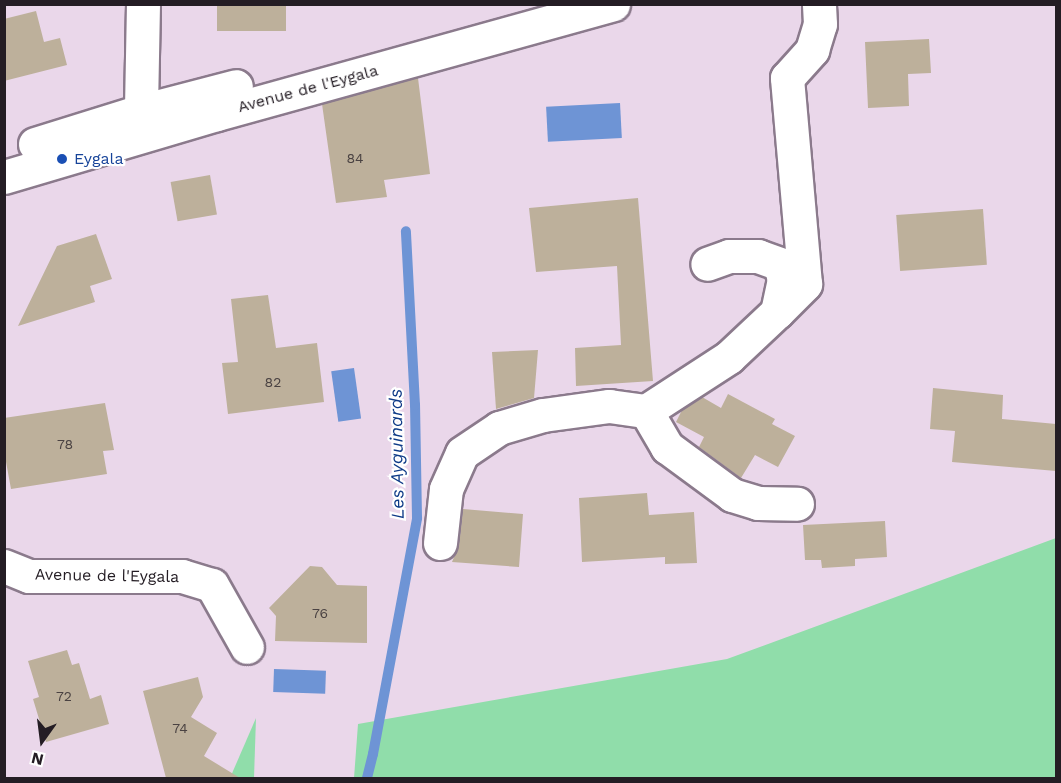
<!DOCTYPE html>
<style>
body{margin:0}
#map{position:relative;width:1061px;height:783px;overflow:hidden;background:#ead7ea;font-family:"Work Sans",sans-serif}
div>[style]{position:absolute}
.green>*{inset:0;background:#90ddaa}
.water>*{inset:0;background:#6e94d5;transform-origin:0 0}
.stream>*{height:10px;margin:-5px;padding:0 5px;transform-origin:5px;border-radius:5px;background:#6e94d5}
.building>*{inset:0;background:#bdb09b;transform-origin:0 0}
.roads{filter:drop-shadow(2px 0 #8b7a8c) drop-shadow(-2px 0 #8b7a8c) drop-shadow(0 2px #8b7a8c) drop-shadow(0 -2px #8b7a8c)}
.minor>*{height:33px;margin:-16.5px;padding:0 16.5px;transform-origin:16.5px;border-radius:16.5px;background:#fff}
.dots>*{width:16px;height:16px;translate:-50% -50%;box-sizing:border-box;border:3px solid #fff;border-radius:50%}
span{translate:-50% -50%;white-space:nowrap;text-align:center;line-height:1.15;-webkit-text-stroke:4.5px #fff;paint-order:stroke}
.number-label{font-size:14px;color:#4a4242}
.number-label span{-webkit-text-stroke-width:0}
.street-label{font-size:16px;color:#241d24}
.transit-label{font-size:16px;color:#164399}
.left{translate:0 -50%;text-align:left}
.water-label{font-size:18px;color:#0e3a87;font-style:italic}
.frame{position:absolute;inset:0;border:6px solid #241d24;pointer-events:none}
.north{position:absolute;left:12px;top:711px;width:60px;height:60px;-webkit-text-stroke:4px #fff;paint-order:stroke;rotate:194deg;font-size:16px;font-weight:700;line-height:24px;text-align:center;color:#241d24}
.north::after{content:'';display:block;margin:auto;width:21px;height:27px;background:#241d24;clip-path:polygon(50% 0,100% 100%,50% 72%,0 100%)}
</style>
<div id="map">
<div class="green">
<div style="clip-path:polygon(1056px 538px,1056px 778px,354px 778px,358px 724px,727px 659px)"></div>
<div style="clip-path:polygon(256px 718px,254px 778px,230px 778px)"></div>
</div>
<div class="water">
<div style="left:620px;top:103px;width:35px;height:74px;rotate:87deg"></div>
<div style="left:354px;top:368px;width:51px;height:23px;rotate:82deg"></div>
<div style="left:274px;top:669px;width:52px;height:23px;rotate:2deg"></div>
</div>
<div class="stream">
<div style="left:367px;top:778px;width:25px;rotate:-76deg"></div>
<div style="left:373px;top:754px;width:240px;rotate:-79.4deg"></div>
<div style="left:417px;top:518px;width:113px;rotate:-91deg"></div>
<div style="left:415px;top:405px;width:174px;rotate:-93deg"></div>
</div>
<div class="building">
<div style="left:217px;top:4px;width:69px;height:27px"></div>
<div style="clip-path:polygon(36px 11px,44px 42px,60px 38px,67px 65px,4px 81px,4px 19px)"></div>
<div style="clip-path:polygon(929px 39px,931px 73px,908px 74px,909px 106px,868px 108px,865px 42px)"></div>
<div style="clip-path:polygon(418px 78px,430px 174px,384px 180px,387px 197px,336px 203px,322px 104px)"></div>
<div style="left:210px;top:175px;width:40px;height:40px;rotate:80deg"></div>
<div style="clip-path:polygon(638px 198px,653px 381px,576px 386px,575px 348px,621px 345px,617px 266px,536px 272px,529px 208px)"></div>
<div style="left:983px;top:209px;width:56px;height:87px;rotate:86deg"></div>
<div style="clip-path:polygon(96px 234px,112px 279px,90px 286px,95px 302px,18px 326px,57px 246px)"></div>
<div style="clip-path:polygon(268px 295px,276px 348px,317px 343px,324px 402px,228px 414px,222px 363px,238px 362px,231px 299px)"></div>
<div style="clip-path:polygon(538px 350px,534px 398px,496px 409px,492px 352px)"></div>
<div style="clip-path:polygon(933px 388px,1003px 395px,1002px 419px,1056px 424px,1056px 471px,952px 462px,955px 431px,930px 429px)"></div>
<div style="clip-path:polygon(728px 394px,775px 419px,772px 424px,795px 436px,778px 467px,755px 455px,741px 478px,699px 447px,704px 437px,676px 422px,682px 410px,702px 397px,721px 408px)"></div>
<div style="clip-path:polygon(105px 403px,114px 450px,103px 451px,107px 474px,11px 489px,4px 451px,4px 418px)"></div>
<div style="clip-path:polygon(647px 493px,649px 515px,694px 512px,697px 563px,665px 564px,665px 557px,582px 562px,579px 498px)"></div>
<div style="clip-path:polygon(463px 509px,523px 514px,519px 567px,452px 562px,459px 545px)"></div>
<div style="clip-path:polygon(885px 521px,887px 557px,855px 559px,855px 566px,822px 568px,821px 560px,805px 560px,803px 525px)"></div>
<div style="clip-path:polygon(310px 566px,322px 567px,337px 585px,367px 586px,367px 643px,275px 641px,276px 616px,269px 608px)"></div>
<div style="clip-path:polygon(67px 650px,72px 665px,79px 663px,90px 699px,101px 695px,109px 724px,46px 742px,33px 699px,39px 697px,28px 661px)"></div>
<div style="clip-path:polygon(198px 677px,203px 697px,191px 717px,217px 733px,204px 756px,240px 778px,166px 778px,143px 691px)"></div>
</div>
<div class="roads">
<div class="minor">
<div style="left:143px;top:4px;width:107px;rotate:91.1deg"></div>
<div style="left:141px;top:111px;width:21px;rotate:82deg"></div>
<div style="left:35px;top:144px;width:111px;rotate:-17.3deg"></div>
<div style="left:141px;top:111px;width:98px;rotate:-14.7deg"></div>
<div style="left:4px;top:177px;width:222px;rotate:-16.5deg"></div>
<div style="left:217px;top:114px;width:411px;rotate:-15.5deg"></div>
<div style="left:777px;top:312px;width:40px;rotate:-45deg"></div>
<div style="left:805px;top:284px;width:207px;rotate:-95deg"></div>
<div style="left:787px;top:78px;width:38px;rotate:-48deg"></div>
<div style="left:812px;top:50px;width:27px;rotate:-73deg"></div>
<div style="left:820px;top:24px;width:20px;rotate:-93deg"></div>
<div style="left:646px;top:411px;width:99px;rotate:-33deg"></div>
<div style="left:729px;top:357px;width:66px;rotate:-43.2deg"></div>
<div style="left:777px;top:312px;width:33px;rotate:-78deg"></div>
<div style="left:784px;top:280px;width:16px;rotate:-104deg"></div>
<div style="left:780px;top:264px;width:23px;rotate:-160deg"></div>
<div style="left:758px;top:256px;width:29px;rotate:180deg"></div>
<div style="left:729px;top:256px;width:23px;rotate:160deg"></div>
<div style="left:440px;top:543px;width:54px;rotate:-83.7deg"></div>
<div style="left:446px;top:489px;width:39px;rotate:-66deg"></div>
<div style="left:462px;top:453px;width:45px;rotate:-34deg"></div>
<div style="left:499px;top:428px;width:46px;rotate:-16.5deg"></div>
<div style="left:543px;top:415px;width:67px;rotate:-7.8deg"></div>
<div style="left:609px;top:406px;width:37px;rotate:8deg"></div>
<div style="left:646px;top:411px;width:42px;rotate:59.7deg"></div>
<div style="left:667px;top:447px;width:81px;rotate:36.4deg"></div>
<div style="left:732px;top:495px;width:27px;rotate:17deg"></div>
<div style="left:758px;top:503px;width:39px;rotate:1deg"></div>
<div style="left:4px;top:566px;width:27px;rotate:22deg"></div>
<div style="left:29px;top:576px;width:153px"></div>
<div style="left:182px;top:576px;width:31px;rotate:17deg"></div>
<div style="left:212px;top:585px;width:71px;rotate:60.6deg"></div>
</div>
</div>
<div class="dots">
<div style="left:62px;top:159px;background:#1a4fb4"></div>
</div>
<div class="number-label">
<span style="left:355px;top:158px">84</span>
<span style="left:273px;top:382px">82</span>
<span style="left:65px;top:444px">78</span>
<span style="left:320px;top:613px">76</span>
<span style="left:64px;top:696px">72</span>
<span style="left:180px;top:728px">74</span>
</div>
<div class="street-label">
<span style="left:308px;top:89px;rotate:-15deg">Avenue de l'Eygala</span>
<span style="left:107px;top:576px;rotate:1deg">Avenue de l'Eygala</span>
</div>
<div class="transit-label">
<span class="left" style="left:74px;top:159px">Eygala</span>
</div>
<div class="water-label">
<span style="left:397px;top:454px;rotate:-91deg">Les Ayguinards</span>
</div>
<div class="frame"></div>
<div class="north">N</div>
</div>
